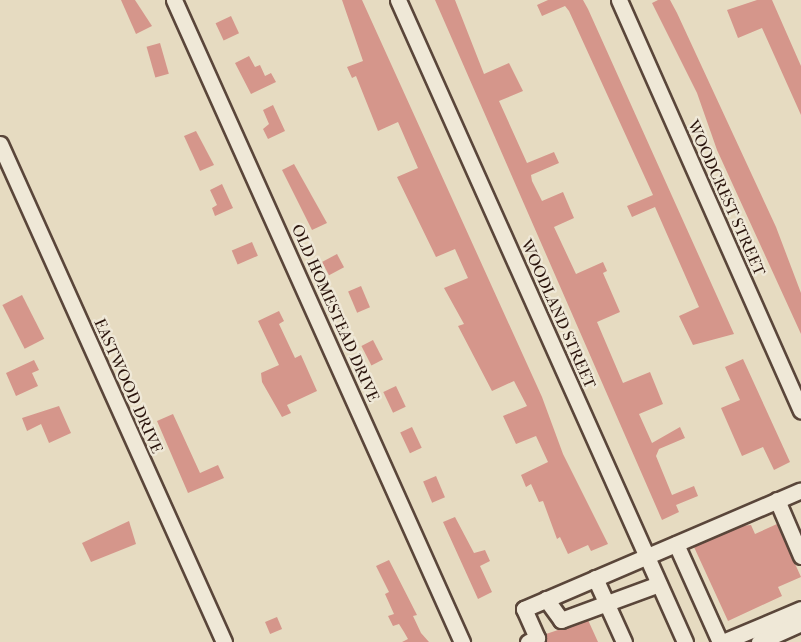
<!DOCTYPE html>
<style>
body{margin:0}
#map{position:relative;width:801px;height:642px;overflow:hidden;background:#e6dbc1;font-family:"IM FELL French Canon",serif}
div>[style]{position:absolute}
.building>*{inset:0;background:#d5968b;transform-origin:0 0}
.roads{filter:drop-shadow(2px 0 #5a463a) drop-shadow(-2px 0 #5a463a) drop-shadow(0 2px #5a463a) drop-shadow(0 -2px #5a463a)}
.minor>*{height:15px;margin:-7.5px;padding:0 7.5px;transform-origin:7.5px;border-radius:7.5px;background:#efe8d7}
span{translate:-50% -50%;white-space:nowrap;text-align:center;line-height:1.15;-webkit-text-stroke:5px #efe8d7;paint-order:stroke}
.street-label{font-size:16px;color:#2b150d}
</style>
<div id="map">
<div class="building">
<div style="clip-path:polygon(121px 0,135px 0,152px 26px,136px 34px)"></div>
<div style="clip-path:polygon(342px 0,362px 0,542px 397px,563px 454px,608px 544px,591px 551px,588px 545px,568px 554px,560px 537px,557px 539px,543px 501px,539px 502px,531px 484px,526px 487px,521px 475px,548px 462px,536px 436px,516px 444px,503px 416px,527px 406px,514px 381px,492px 391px,458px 326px,464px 324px,444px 288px,468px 278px,455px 249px,436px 257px,397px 177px,418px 168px,398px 122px,378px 131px,356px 76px,352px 78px,347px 67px,363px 61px)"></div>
<div style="clip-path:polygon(435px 0,455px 0,484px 74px,509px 63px,523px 91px,499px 101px,527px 163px,554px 152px,559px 163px,531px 175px,532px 181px,542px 201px,563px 192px,574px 218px,554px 227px,576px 274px,603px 262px,607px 271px,603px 273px,620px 312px,597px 322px,623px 383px,650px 372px,663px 404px,639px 414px,652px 443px,680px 427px,685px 438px,659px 449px,656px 456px,672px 495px,694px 486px,698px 496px,676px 505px,679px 512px,662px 520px)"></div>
<div style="clip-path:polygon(548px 0,583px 0,588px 9px,734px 334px,693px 345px,679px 316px,699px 307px,655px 207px,632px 217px,627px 206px,653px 195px,569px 11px,565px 6px,542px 16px,537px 5px)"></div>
<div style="clip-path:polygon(658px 0,670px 0,677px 13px,776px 227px,801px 293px,801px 334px,717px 150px,697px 93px,652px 3px)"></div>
<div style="clip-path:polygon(757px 0,772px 0,801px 66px,801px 115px,762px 28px,738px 38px,727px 10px)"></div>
<div style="left:231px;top:16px;width:19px;height:17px;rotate:65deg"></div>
<div style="left:160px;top:43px;width:32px;height:14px;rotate:74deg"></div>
<div style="clip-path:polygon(249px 56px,255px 67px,260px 65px,265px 76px,271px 73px,276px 82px,251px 94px,235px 63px)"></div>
<div style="clip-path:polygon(273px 105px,285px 131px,268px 139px,263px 129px,269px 124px,263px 110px)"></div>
<div style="clip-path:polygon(196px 131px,214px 165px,200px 171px,184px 136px)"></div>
<div style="clip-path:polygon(294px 164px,327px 223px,312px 230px,282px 170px)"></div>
<div style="clip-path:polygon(222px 184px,233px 208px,215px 216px,212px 208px,217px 205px,210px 190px)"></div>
<div style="left:252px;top:242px;width:15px;height:22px;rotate:67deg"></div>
<div style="left:337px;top:254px;width:15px;height:17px;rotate:62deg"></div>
<div style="left:361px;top:286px;width:23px;height:14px;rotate:67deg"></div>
<div style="left:22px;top:295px;width:49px;height:22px;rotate:63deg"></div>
<div style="clip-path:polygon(279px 311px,284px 321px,279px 324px,295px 358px,301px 355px,317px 391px,287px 405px,291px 413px,282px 417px,262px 382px,261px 373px,279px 365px,258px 321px)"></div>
<div style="left:373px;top:340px;width:22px;height:13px;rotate:63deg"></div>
<div style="clip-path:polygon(743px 359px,790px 462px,774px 470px,763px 447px,742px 456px,721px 408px,740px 400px,725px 367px)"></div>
<div style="clip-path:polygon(34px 360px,39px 370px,32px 373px,38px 386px,16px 396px,6px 373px)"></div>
<div style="left:396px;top:386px;width:23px;height:14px;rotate:65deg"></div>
<div style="clip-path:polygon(59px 406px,71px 433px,49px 443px,41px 424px,27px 431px,22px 418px)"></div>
<div style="clip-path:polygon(173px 414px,200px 473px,218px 465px,224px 478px,188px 493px,157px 421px)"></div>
<div style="left:412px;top:427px;width:23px;height:13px;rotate:65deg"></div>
<div style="left:436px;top:476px;width:23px;height:14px;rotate:67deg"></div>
<div style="clip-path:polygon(455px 517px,474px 553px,485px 550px,490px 561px,480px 566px,492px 592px,478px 599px,443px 522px)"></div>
<div style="clip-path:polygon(129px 521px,136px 544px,91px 562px,82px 543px)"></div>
<div style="clip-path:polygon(777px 524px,801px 577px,778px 587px,782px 596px,728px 621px,694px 547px,741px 526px,751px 525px,755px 534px)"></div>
<div style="clip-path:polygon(389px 560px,417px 615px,413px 616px,421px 633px,429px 642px,402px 642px,408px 639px,404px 632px,399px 624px,393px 626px,388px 616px,394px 614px,385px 594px,389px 592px,376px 566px)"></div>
<div style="left:277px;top:617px;width:13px;height:13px;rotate:67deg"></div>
<div style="clip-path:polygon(588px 620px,598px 642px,547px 642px,546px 634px)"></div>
</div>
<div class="roads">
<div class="minor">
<div style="left:174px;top:0;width:704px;rotate:65.84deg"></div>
<div style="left:398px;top:0;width:703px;rotate:65.91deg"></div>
<div style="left:619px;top:0;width:449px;rotate:66.1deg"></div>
<div style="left:0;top:144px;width:546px;rotate:65.78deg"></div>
<div style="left:777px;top:500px;width:61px;rotate:66.8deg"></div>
<div style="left:676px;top:544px;width:107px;rotate:65.8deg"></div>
<div style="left:595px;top:578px;width:70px;rotate:65.6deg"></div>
<div style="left:546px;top:599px;width:26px;rotate:54deg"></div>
<div style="left:561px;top:620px;width:104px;rotate:-20.2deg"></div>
<div style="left:528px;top:642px;width:10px;rotate:-24deg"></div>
<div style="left:537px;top:638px;width:32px;rotate:-114deg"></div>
<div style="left:524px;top:609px;width:301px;rotate:-23.2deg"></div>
<div style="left:723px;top:642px;width:85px;rotate:-22.9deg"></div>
<div style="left:759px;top:642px;width:46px;rotate:-24.3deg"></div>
</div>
</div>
<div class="street-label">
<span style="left:726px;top:198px;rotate:66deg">WOODCREST STREET</span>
<span style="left:335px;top:313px;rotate:66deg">OLD HOMESTEAD DRIVE</span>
<span style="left:558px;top:314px;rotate:66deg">WOODLAND STREET</span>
<span style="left:128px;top:386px;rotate:66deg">EASTWOOD DRIVE</span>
</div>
</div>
